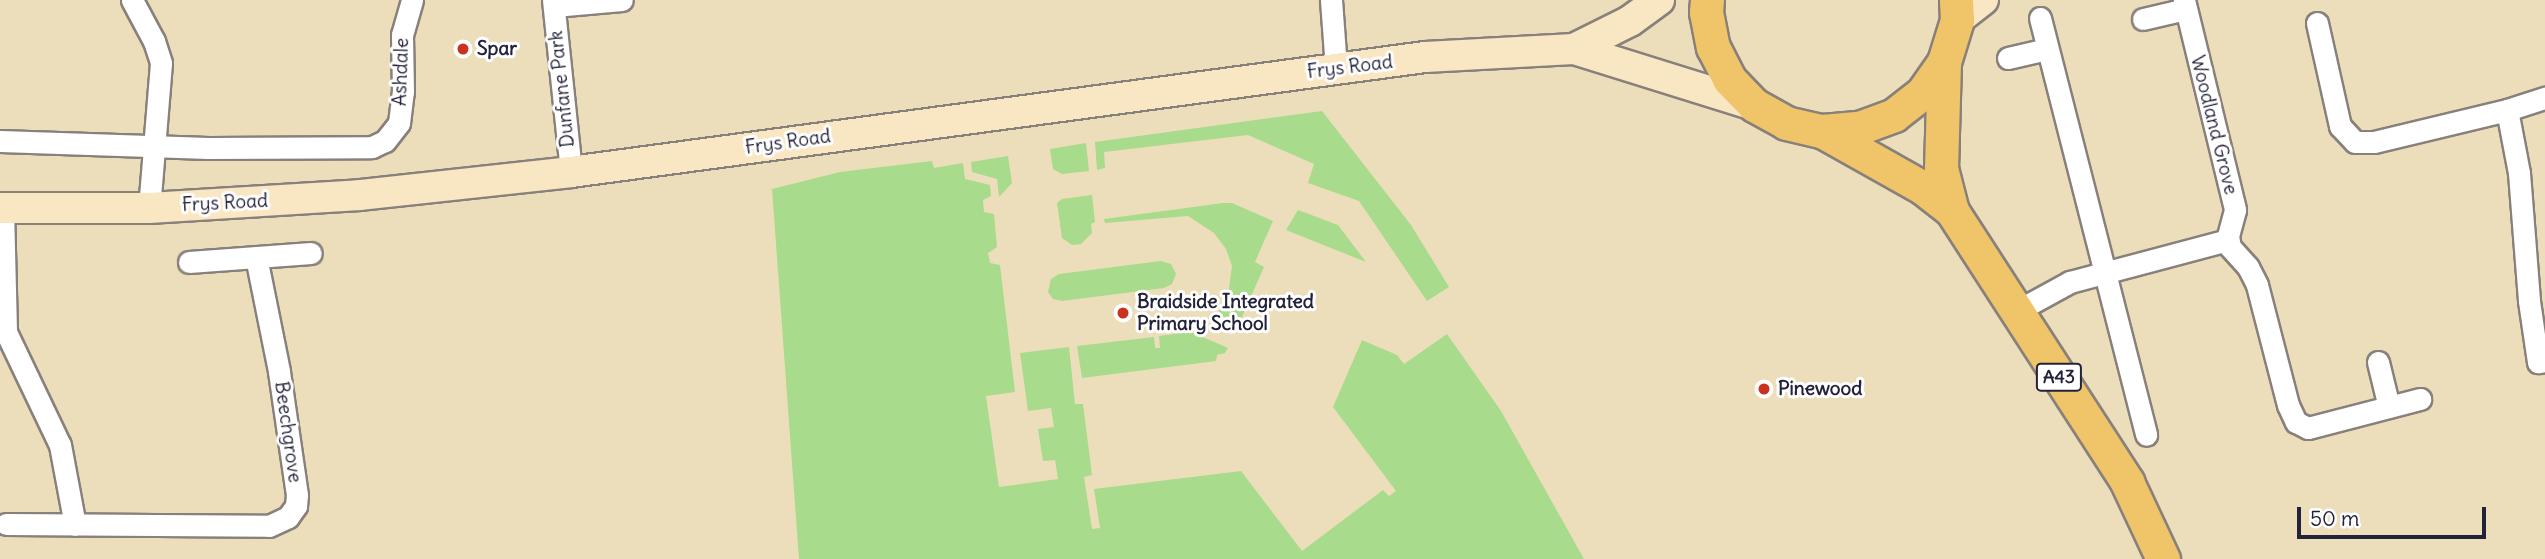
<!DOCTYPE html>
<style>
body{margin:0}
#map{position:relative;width:2545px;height:559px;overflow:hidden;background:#eddebb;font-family:Delius,sans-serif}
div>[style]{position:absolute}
.green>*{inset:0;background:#a8db8b}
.roads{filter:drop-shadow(2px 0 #88807b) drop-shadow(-2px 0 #88807b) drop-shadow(0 2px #88807b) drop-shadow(0 -2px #88807b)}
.street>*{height:21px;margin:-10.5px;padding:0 10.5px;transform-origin:10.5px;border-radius:10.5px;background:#fff}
.secondary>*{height:30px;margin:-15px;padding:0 15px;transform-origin:15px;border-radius:15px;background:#f9e7c3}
.primary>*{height:33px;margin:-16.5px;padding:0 16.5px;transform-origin:16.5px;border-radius:16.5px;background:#f0c469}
.dots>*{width:19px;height:19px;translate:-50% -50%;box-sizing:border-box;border:4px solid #fff;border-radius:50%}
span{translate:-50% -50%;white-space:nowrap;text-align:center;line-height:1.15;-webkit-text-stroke:6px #fff;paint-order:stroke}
.shield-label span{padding:2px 5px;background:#fff;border:2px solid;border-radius:5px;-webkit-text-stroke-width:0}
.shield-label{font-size:18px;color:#22223b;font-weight:700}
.poi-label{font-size:19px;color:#22223b;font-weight:700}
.left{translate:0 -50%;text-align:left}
.street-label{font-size:19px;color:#22223b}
.scale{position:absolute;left:2297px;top:507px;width:189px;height:32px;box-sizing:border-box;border:4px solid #22223b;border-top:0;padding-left:9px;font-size:21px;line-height:24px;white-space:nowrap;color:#22223b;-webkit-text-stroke:5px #fff;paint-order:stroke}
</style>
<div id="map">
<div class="green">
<div style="clip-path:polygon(1322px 111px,1411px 225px,1449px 287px,1427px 301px,1359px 201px,1308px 183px,1314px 164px,1248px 135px,1104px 152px,1105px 168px,1097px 170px,1095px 142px)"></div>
<div style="clip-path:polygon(1086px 143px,1089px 171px,1062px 174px,1053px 169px,1050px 149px)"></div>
<div style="clip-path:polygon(1008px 156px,1012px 183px,999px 197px,997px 179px,972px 172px,971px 162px)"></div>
<div style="clip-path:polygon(932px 161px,934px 168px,963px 163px,965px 179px,990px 185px,991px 196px,983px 200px,984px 212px,994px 214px,997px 247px,988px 253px,990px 263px,1000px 265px,1015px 392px,986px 396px,999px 487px,1058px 479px,1055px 460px,1043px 461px,1038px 429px,1054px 427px,1051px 408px,1028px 411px,1020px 353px,1069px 347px,1075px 404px,1083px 404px,1092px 475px,1084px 477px,1092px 529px,1100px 528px,1094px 489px,1241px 471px,1302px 551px,1383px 490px,1389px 496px,1396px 491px,1333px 407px,1362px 340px,1397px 355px,1404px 364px,1447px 334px,1501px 411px,1584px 559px,799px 559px,772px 189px,840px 172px)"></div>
<div style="clip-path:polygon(1092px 195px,1095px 222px,1091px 224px,1092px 233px,1081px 244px,1072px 245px,1062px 238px,1057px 203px,1062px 199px)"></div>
<div style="clip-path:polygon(1223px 203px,1232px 203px,1273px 221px,1255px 262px,1264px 267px,1238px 326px,1221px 319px,1218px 313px,1228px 295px,1232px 266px,1226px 249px,1214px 233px,1188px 216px,1105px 223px,1104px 219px)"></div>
<div style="clip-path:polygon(1298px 210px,1338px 225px,1366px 262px,1286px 230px)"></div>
<div style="clip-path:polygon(1161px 261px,1171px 264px,1176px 274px,1172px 284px,1164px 288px,1062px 301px,1053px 299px,1048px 292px,1051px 279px,1059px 274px)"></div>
<div style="clip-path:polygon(1191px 332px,1228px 348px,1225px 353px,1217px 355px,1216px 361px,1082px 378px,1077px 346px,1154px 337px,1155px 348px,1160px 348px,1159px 336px)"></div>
</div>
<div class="roads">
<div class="street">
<div style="left:132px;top:0;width:47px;rotate:61.8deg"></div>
<div style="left:154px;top:41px;width:23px;rotate:72deg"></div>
<div style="left:161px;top:63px;width:145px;rotate:94.7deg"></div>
<div style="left:553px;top:0;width:173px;rotate:84deg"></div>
<div style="left:1331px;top:0;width:68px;rotate:85.8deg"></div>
<div style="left:2184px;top:0;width:216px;rotate:76.3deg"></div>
<div style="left:2235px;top:210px;width:27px;rotate:105deg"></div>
<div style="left:2228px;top:236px;width:11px;rotate:80deg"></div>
<div style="left:2230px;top:247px;width:27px;rotate:48deg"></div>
<div style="left:2248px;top:267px;width:20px;rotate:63deg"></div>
<div style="left:2257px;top:285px;width:124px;rotate:75.5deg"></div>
<div style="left:2288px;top:405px;width:19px;rotate:65deg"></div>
<div style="left:2296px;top:422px;width:13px;rotate:27deg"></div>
<div style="left:2308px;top:428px;width:116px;rotate:-14.5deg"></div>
<div style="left:554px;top:6px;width:68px;rotate:-5deg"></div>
<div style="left:2040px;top:18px;width:430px;rotate:75.7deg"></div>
<div style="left:2143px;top:19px;width:44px;rotate:-13.1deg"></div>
<div style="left:2317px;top:23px;width:106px;rotate:77.4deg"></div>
<div style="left:2340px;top:126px;width:22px;rotate:47deg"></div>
<div style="left:2355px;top:142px;width:19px"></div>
<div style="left:2374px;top:142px;width:137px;rotate:-13.5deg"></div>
<div style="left:2507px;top:110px;width:40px;rotate:-18deg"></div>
<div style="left:2008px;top:58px;width:40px;rotate:-13deg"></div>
<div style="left:2507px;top:110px;width:64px;rotate:79.2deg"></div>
<div style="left:2519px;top:173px;width:128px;rotate:85.5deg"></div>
<div style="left:2529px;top:301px;width:62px;rotate:81.6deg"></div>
<div style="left:2538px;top:362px;width:7px;rotate:-8deg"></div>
<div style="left:0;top:141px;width:208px;rotate:1.9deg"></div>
<div style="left:208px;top:148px;width:164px;rotate:-0.3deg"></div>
<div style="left:372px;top:147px;width:14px;rotate:-25deg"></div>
<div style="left:385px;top:141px;width:23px;rotate:-52deg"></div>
<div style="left:399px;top:123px;width:31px;rotate:-83deg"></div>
<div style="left:403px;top:92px;width:57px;rotate:-91deg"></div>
<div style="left:402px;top:35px;width:36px;rotate:-74deg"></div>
<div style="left:3px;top:208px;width:124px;rotate:88.6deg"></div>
<div style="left:6px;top:332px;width:125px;rotate:64.5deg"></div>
<div style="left:60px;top:445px;width:81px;rotate:79.4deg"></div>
<div style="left:189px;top:262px;width:122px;rotate:-4.2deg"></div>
<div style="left:2015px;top:312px;width:63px;rotate:-28.6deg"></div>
<div style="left:2070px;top:282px;width:163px;rotate:-14.9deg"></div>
<div style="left:2378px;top:362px;width:46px;rotate:76.3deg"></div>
<div style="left:6px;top:524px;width:263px;rotate:0.4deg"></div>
<div style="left:269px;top:526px;width:21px;rotate:-25deg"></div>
<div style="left:288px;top:517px;width:14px;rotate:-54deg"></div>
<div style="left:296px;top:506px;width:11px;rotate:-85deg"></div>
<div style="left:297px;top:495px;width:125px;rotate:-98.3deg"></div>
<div style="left:279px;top:371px;width:116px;rotate:-101.4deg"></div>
</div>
<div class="secondary">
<div style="left:1957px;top:20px;width:33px;rotate:-38deg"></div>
<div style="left:1574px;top:49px;width:63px;rotate:-26.6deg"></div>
<div style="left:1630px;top:21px;width:36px;rotate:-36deg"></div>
<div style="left:0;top:208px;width:149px"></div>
<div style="left:149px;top:208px;width:211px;rotate:-3.5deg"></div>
<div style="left:360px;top:195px;width:212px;rotate:-6.2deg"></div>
<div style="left:571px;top:172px;width:862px;rotate:-7.67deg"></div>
<div style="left:1425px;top:57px;width:149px;rotate:-3.1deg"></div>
<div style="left:1574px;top:49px;width:189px;rotate:17.3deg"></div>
</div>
<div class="primary">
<div style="left:1707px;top:0;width:12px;rotate:95deg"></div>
<div style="left:1706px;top:12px;width:36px;rotate:79deg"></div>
<div style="left:1713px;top:47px;width:36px;rotate:63deg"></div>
<div style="left:1729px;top:79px;width:36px;rotate:46deg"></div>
<div style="left:1754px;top:105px;width:37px;rotate:29deg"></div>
<div style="left:1786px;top:123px;width:37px;rotate:13deg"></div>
<div style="left:1822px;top:131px;width:37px;rotate:-5deg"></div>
<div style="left:1859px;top:128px;width:37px;rotate:-20deg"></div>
<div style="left:1894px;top:115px;width:37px;rotate:-38deg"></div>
<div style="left:1923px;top:92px;width:37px;rotate:-55deg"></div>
<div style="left:1944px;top:62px;width:44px;rotate:-72.8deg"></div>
<div style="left:1957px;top:20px;width:20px;rotate:-93deg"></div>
<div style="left:1944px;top:62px;width:106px;rotate:91.6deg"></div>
<div style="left:1941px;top:168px;width:44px;rotate:75.7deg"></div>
<div style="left:1952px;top:211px;width:323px;rotate:57.1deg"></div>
<div style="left:2127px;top:482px;width:85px;rotate:64.9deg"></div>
<div style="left:1822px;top:131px;width:116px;rotate:29.4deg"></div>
<div style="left:1923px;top:188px;width:37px;rotate:38deg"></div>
</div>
</div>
<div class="dots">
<div style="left:463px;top:49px;background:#c8321e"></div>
<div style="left:1123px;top:313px;background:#c8321e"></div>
<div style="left:1764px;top:389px;background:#c8321e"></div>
</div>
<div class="shield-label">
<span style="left:2059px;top:377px">A43</span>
</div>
<div class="poi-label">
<span class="left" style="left:477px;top:49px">Spar</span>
<span class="left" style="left:1137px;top:313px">Braidside Integrated<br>Primary School</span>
<span class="left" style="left:1778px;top:389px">Pinewood</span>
</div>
<div class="street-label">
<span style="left:1350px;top:67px;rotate:-7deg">Frys Road</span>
<span style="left:401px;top:72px;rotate:-88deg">Ashdale</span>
<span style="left:562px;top:89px;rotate:-96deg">Dunfane Park</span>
<span style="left:2214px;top:125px;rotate:76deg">Woodland Grove</span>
<span style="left:788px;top:142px;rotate:-8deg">Frys Road</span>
<span style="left:225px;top:203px;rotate:-3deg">Frys Road</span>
<span style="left:288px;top:432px;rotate:82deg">Beechgrove</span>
</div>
<div class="scale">50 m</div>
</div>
